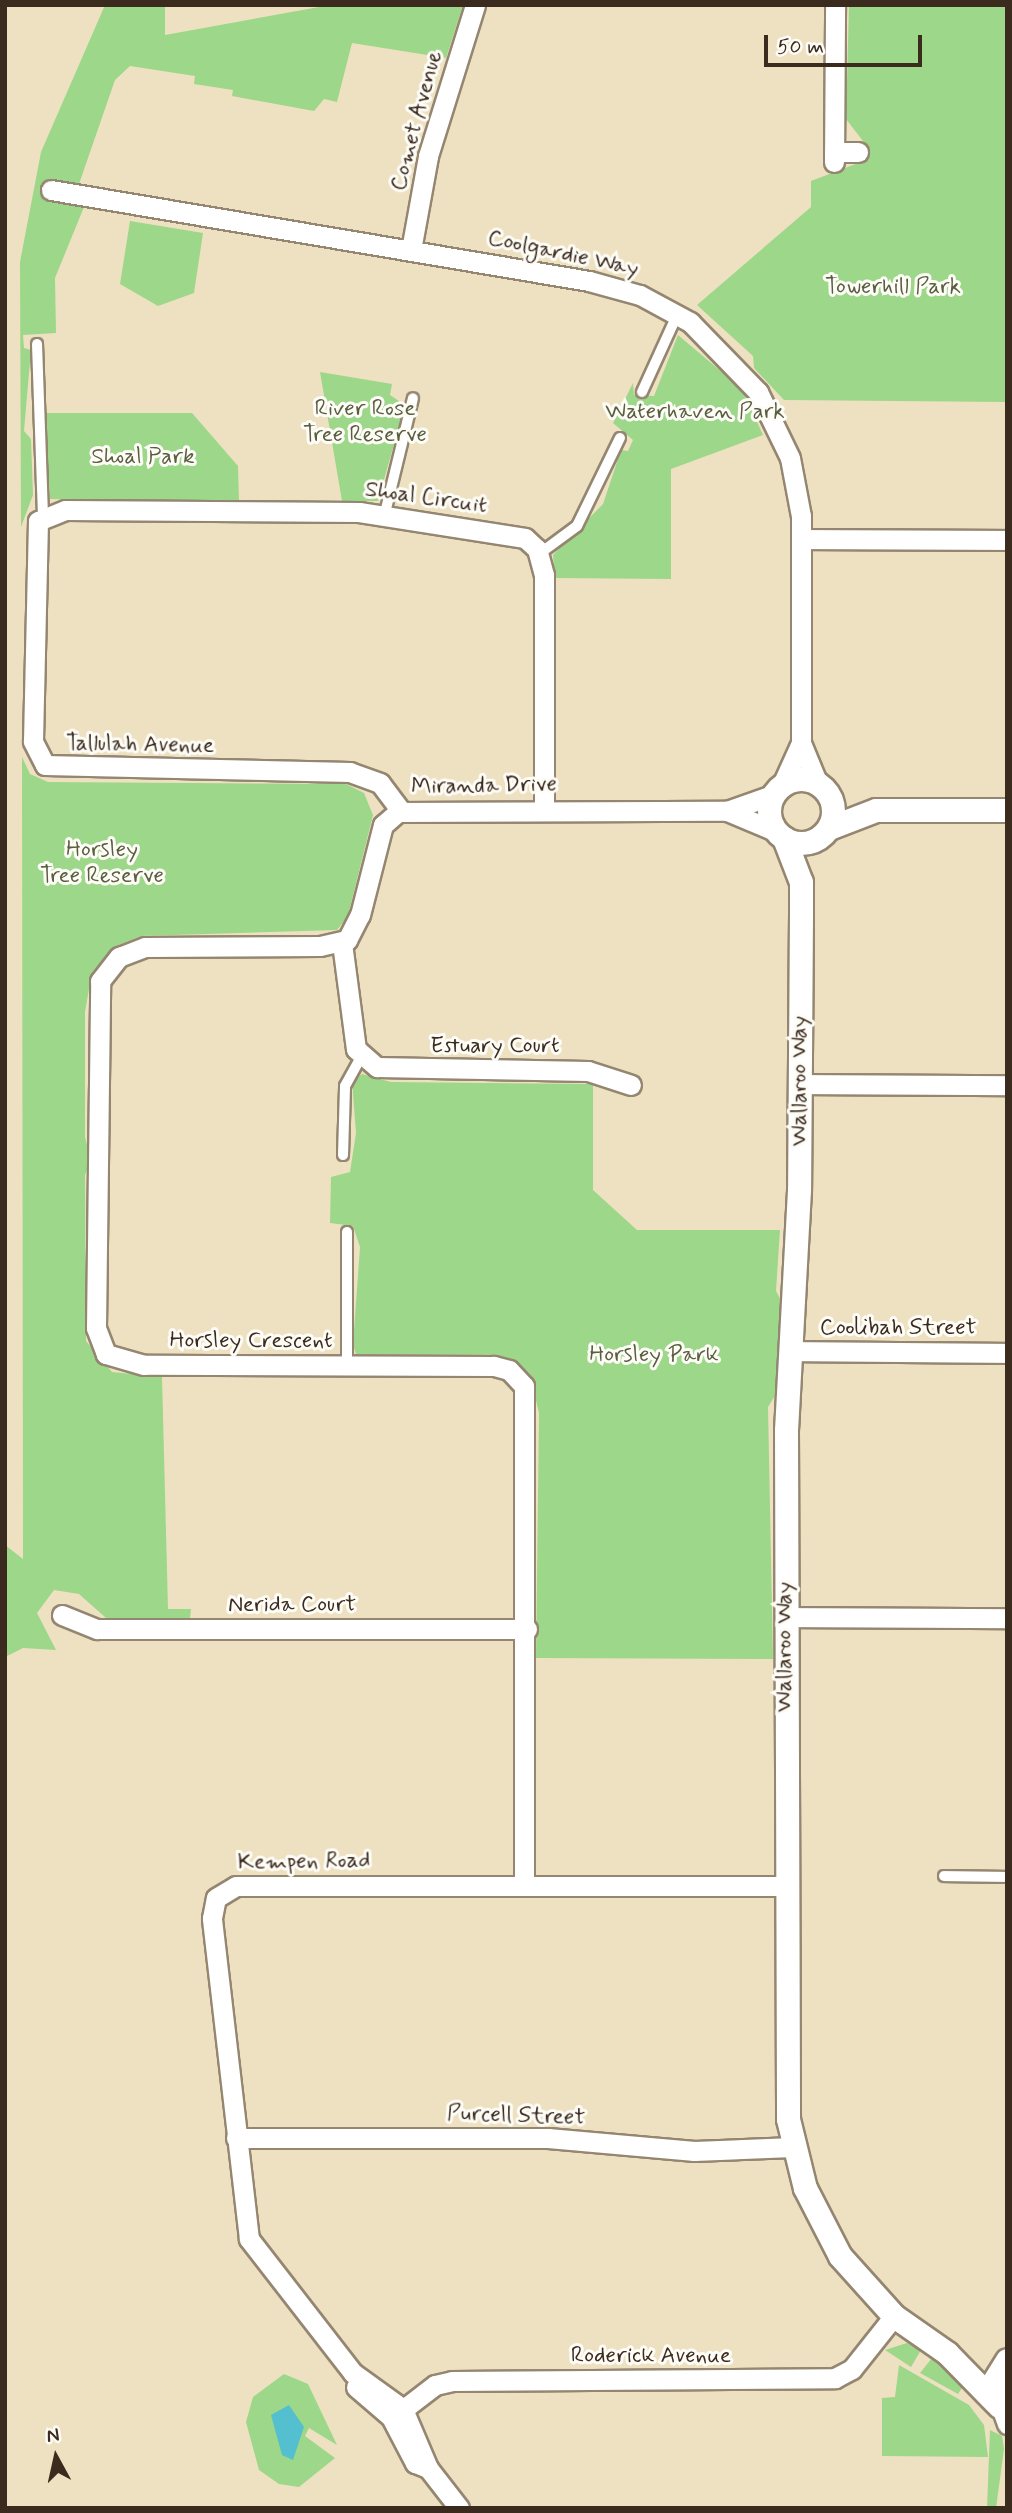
<!DOCTYPE html>
<style>
body{margin:0}
#map{position:relative;width:1012px;height:2513px;overflow:hidden;background:#eee1c1;font-family:Mynerve,sans-serif}
div>[style]{position:absolute}
.green>*{inset:0;background:#9dd789}
.water>*{inset:0;background:#54c0cf}
.roads{filter:drop-shadow(2px 0 #948670) drop-shadow(-2px 0 #948670) drop-shadow(0 2px #948670) drop-shadow(0 -2px #948670)}
.service>*{height:10px;margin:-5px;padding:0 5px;transform-origin:5px;border-radius:5px;background:#fff}
.minor>*{height:19px;margin:-9.5px;padding:0 9.5px;transform-origin:9.5px;border-radius:9.5px;background:#fff}
.tertiary>*{height:23px;margin:-11.5px;padding:0 11.5px;transform-origin:11.5px;border-radius:11.5px;background:#fff}
.tertiary>.ring{margin:-11.5px;padding:0;box-sizing:content-box;background:none;border:23px solid #fff;border-radius:50%}
span{translate:-50% -50%;white-space:nowrap;text-align:center;line-height:1.15;-webkit-text-stroke:6px #fdfcf7;paint-order:stroke}
.street-label{font-size:23px;color:#3b2a1e}
.park-label{font-size:23px;color:#585e3e}
.frame{position:absolute;inset:0;border:7px solid #3b2a1e;pointer-events:none}
.north{position:absolute;left:21px;top:2422px;width:70px;height:70px;-webkit-text-stroke:5px #fdfcf7;paint-order:stroke;rotate:352deg;font-size:19px;font-weight:700;line-height:28px;text-align:center;color:#3b2a1e}
.north::after{content:'';display:block;margin:auto;width:24px;height:32px;background:#3b2a1e;clip-path:polygon(50% 0,100% 100%,50% 72%,0 100%)}
.scale{position:absolute;left:764px;top:35px;width:158px;height:32px;box-sizing:border-box;border:4px solid #3b2a1e;border-top:0;padding-left:9px;font-size:21px;line-height:24px;white-space:nowrap;color:#3b2a1e;-webkit-text-stroke:5px #fdfcf7;paint-order:stroke}
</style>
<div id="map">
<div class="green">
<div style="clip-path:polygon(105px 5px,165px 5px,165px 35px,330px 5px,463px 5px,446px 58px,352px 43px,337px 102px,324px 99px,314px 111px,232px 96px,233px 90px,194px 84px,195px 76px,130px 66px,115px 80px,79px 184px,49px 179px,46px 200px,84px 207px,55px 278px,56px 333px,23px 335px,24px 348px,31px 350px,24px 431px,31px 439px,33px 495px,21px 527px,20px 262px,41px 152px)"></div>
<div style="clip-path:polygon(849px 5px,1007px 5px,1007px 402px,784px 400px,754px 368px,753px 356px,697px 305px,811px 207px,811px 181px,866px 160px,866px 145px,846px 119px)"></div>
<div style="clip-path:polygon(130px 221px,203px 233px,194px 293px,158px 306px,120px 284px)"></div>
<div style="clip-path:polygon(678px 335px,742px 389px,763px 435px,671px 469px,671px 579px,555px 578px,553px 555px,603px 504px,621px 450px,628px 451px,633px 440px,613px 423px,633px 383px,634px 395px,654px 396px)"></div>
<div style="clip-path:polygon(320px 372px,392px 384px,390px 395px,405px 405px,378px 501px,342px 501px)"></div>
<div style="clip-path:polygon(43px 413px,192px 413px,238px 466px,239px 501px,50px 499px)"></div>
<div style="clip-path:polygon(22px 757px,30px 774px,48px 782px,346px 784px,364px 793px,373px 815px,348px 916px,337px 930px,141px 936px,114px 947px,92px 972px,85px 1012px,85px 1137px,91px 1160px,85px 1175px,86px 1341px,112px 1372px,162px 1377px,168px 1609px,191px 1609px,190px 1618px,106px 1618px,79px 1594px,54px 1590px,37px 1613px,56px 1650px,23px 1648px,5px 1657px,5px 1545px,23px 1559px)"></div>
<div style="clip-path:polygon(362px 1074px,391px 1082px,593px 1084px,593px 1190px,637px 1230px,780px 1230px,776px 1291px,782px 1302px,776px 1394px,768px 1407px,773px 1659px,536px 1658px,539px 1413px,530px 1375px,498px 1355px,356px 1354px,353px 1345px,360px 1247px,353px 1226px,330px 1223px,331px 1177px,350px 1172px,356px 1133px,352px 1081px)"></div>
<div style="clip-path:polygon(907px 2343px,921px 2350px,911px 2367px,885px 2350px)"></div>
<div style="clip-path:polygon(932px 2358px,964px 2385px,958px 2394px,920px 2373px)"></div>
<div style="clip-path:polygon(899px 2365px,969px 2405px,984px 2425px,988px 2457px,882px 2456px,882px 2398px,895px 2397px)"></div>
<div style="clip-path:polygon(284px 2374px,308px 2384px,337px 2445px,309px 2428px,305px 2436px,335px 2458px,299px 2487px,279px 2484px,259px 2470px,246px 2422px,253px 2397px)"></div>
<div style="clip-path:polygon(990px 2430px,1002px 2436px,1004px 2449px,996px 2508px,987px 2508px)"></div>
</div>
<div class="water">
<div style="clip-path:polygon(289px 2405px,304px 2427px,293px 2460px,282px 2455px,271px 2415px)"></div>
</div>
<div class="roads">
<div class="service">
<div style="left:37px;top:344px;width:173px;rotate:88deg"></div>
<div style="left:642px;top:392px;width:87px;rotate:-65.5deg"></div>
<div style="left:385px;top:513px;width:118px;rotate:-76.3deg"></div>
<div style="left:539px;top:554px;width:47px;rotate:-36.4deg"></div>
<div style="left:577px;top:526px;width:98px;rotate:-64deg"></div>
<div style="left:343px;top:1155px;width:69px;rotate:-88.3deg"></div>
<div style="left:345px;top:1086px;width:33px;rotate:-61deg"></div>
<div style="left:347px;top:1365px;width:133px;rotate:-90deg"></div>
<div style="left:944px;top:1876px;width:63px;rotate:0.9deg"></div>
</div>
<div class="minor">
<div style="left:834px;top:152px;width:24px"></div>
<div style="left:834px;top:162px;width:157px;rotate:-89.6deg"></div>
<div style="left:51px;top:190px;width:546px;rotate:9.6deg"></div>
<div style="left:589px;top:281px;width:53px;rotate:15.4deg"></div>
<div style="left:640px;top:295px;width:57px;rotate:28.4deg"></div>
<div style="left:690px;top:322px;width:98px;rotate:45.8deg"></div>
<div style="left:758px;top:392px;width:73px;rotate:64.1deg"></div>
<div style="left:790px;top:458px;width:59px;rotate:79.3deg"></div>
<div style="left:801px;top:516px;width:227px;rotate:90deg"></div>
<div style="left:801px;top:743px;width:44px;rotate:67.5deg"></div>
<div style="left:411px;top:250px;width:96px;rotate:-79.7deg"></div>
<div style="left:428px;top:156px;width:158px;rotate:-72.7deg"></div>
<div style="left:802px;top:539px;width:205px;rotate:0.3deg"></div>
<div style="left:781px;top:787px;width:48px;rotate:-65.6deg"></div>
<div style="left:401px;top:811px;width:35px;rotate:-127deg"></div>
<div style="left:380px;top:783px;width:32px;rotate:-160deg"></div>
<div style="left:350px;top:772px;width:305px;rotate:-178.7deg"></div>
<div style="left:45px;top:765px;width:27px;rotate:-117deg"></div>
<div style="left:33px;top:741px;width:220px;rotate:-88.7deg"></div>
<div style="left:38px;top:521px;width:29px;rotate:-22deg"></div>
<div style="left:65px;top:510px;width:294px;rotate:0.4deg"></div>
<div style="left:359px;top:512px;width:168px;rotate:8.9deg"></div>
<div style="left:525px;top:538px;width:16px;rotate:43deg"></div>
<div style="left:537px;top:549px;width:27px;rotate:75deg"></div>
<div style="left:544px;top:575px;width:234px;rotate:90deg"></div>
<div style="left:727px;top:811px;width:54px;rotate:22.8deg"></div>
<div style="left:342px;top:943px;width:107px;rotate:82.5deg"></div>
<div style="left:356px;top:1049px;width:28px;rotate:41deg"></div>
<div style="left:377px;top:1067px;width:211px;rotate:1.1deg"></div>
<div style="left:588px;top:1071px;width:45px;rotate:18deg"></div>
<div style="left:800px;top:1084px;width:207px;rotate:0.3deg"></div>
<div style="left:789px;top:1351px;width:218px;rotate:0.5deg"></div>
<div style="left:62px;top:1615px;width:38px;rotate:22deg"></div>
<div style="left:97px;top:1629px;width:430px"></div>
<div style="left:785px;top:1617px;width:222px;rotate:0.3deg"></div>
<div style="left:524px;top:1885px;width:499px;rotate:-90deg"></div>
<div style="left:524px;top:1386px;width:22px;rotate:-133deg"></div>
<div style="left:509px;top:1370px;width:16px;rotate:-165deg"></div>
<div style="left:494px;top:1366px;width:350px;rotate:-179.8deg"></div>
<div style="left:144px;top:1365px;width:40px;rotate:-164deg"></div>
<div style="left:106px;top:1354px;width:28px;rotate:-111deg"></div>
<div style="left:96px;top:1328px;width:347px;rotate:-89.3deg"></div>
<div style="left:100px;top:981px;width:31px;rotate:-52deg"></div>
<div style="left:119px;top:957px;width:28px;rotate:-21deg"></div>
<div style="left:145px;top:947px;width:175px;rotate:-0.3deg"></div>
<div style="left:320px;top:946px;width:28px;rotate:-13deg"></div>
<div style="left:347px;top:940px;width:28px;rotate:-63deg"></div>
<div style="left:360px;top:915px;width:93px;rotate:-75.7deg"></div>
<div style="left:383px;top:825px;width:20px;rotate:-41deg"></div>
<div style="left:398px;top:812px;width:329px;rotate:-0.2deg"></div>
<div style="left:727px;top:811px;width:51px;rotate:-19.5deg"></div>
<div style="left:236px;top:2138px;width:312px"></div>
<div style="left:548px;top:2138px;width:147px;rotate:5.1deg"></div>
<div style="left:694px;top:2151px;width:99px;rotate:-2.3deg"></div>
<div style="left:356px;top:2387px;width:46px;rotate:40.6deg"></div>
<div style="left:391px;top:2417px;width:52px;rotate:62.4deg"></div>
<div style="left:415px;top:2463px;width:14px;rotate:21deg"></div>
<div style="left:428px;top:2468px;width:51px;rotate:52.2deg"></div>
<div style="left:1002px;top:2410px;width:15px;rotate:70deg"></div>
<div style="left:392px;top:2418px;width:54px;rotate:-37.5deg"></div>
<div style="left:435px;top:2385px;width:17px;rotate:-13deg"></div>
<div style="left:452px;top:2381px;width:383px;rotate:-0.4deg"></div>
<div style="left:835px;top:2378px;width:19px;rotate:-28deg"></div>
<div style="left:852px;top:2369px;width:68px;rotate:-51.6deg"></div>
<div style="left:428px;top:2468px;width:64px;rotate:-113deg"></div>
<div style="left:403px;top:2409px;width:62px;rotate:-144.2deg"></div>
<div style="left:353px;top:2373px;width:170px;rotate:-127.8deg"></div>
<div style="left:249px;top:2239px;width:323px;rotate:-96.6deg"></div>
<div style="left:212px;top:1918px;width:20px;rotate:-79deg"></div>
<div style="left:216px;top:1898px;width:23px;rotate:-31deg"></div>
<div style="left:236px;top:1886px;width:548px"></div>
</div>
<div class="tertiary">
<div class="ring" style="left:769px;top:779px;width:41px;height:41px"></div>
<div style="left:829px;top:828px;width:50px;rotate:-21deg"></div>
<div style="left:876px;top:810px;width:131px"></div>
<div style="left:784px;top:838px;width:47px;rotate:68.9deg"></div>
<div style="left:801px;top:882px;width:32px;rotate:90deg"></div>
<div style="left:801px;top:914px;width:276px;rotate:90.4deg"></div>
<div style="left:799px;top:1190px;width:240px;rotate:93.1deg"></div>
<div style="left:786px;top:1430px;width:689px;rotate:89.83deg"></div>
<div style="left:788px;top:2119px;width:71px;rotate:76.2deg"></div>
<div style="left:805px;top:2188px;width:76px;rotate:62.8deg"></div>
<div style="left:840px;top:2256px;width:81px;rotate:48deg"></div>
<div style="left:894px;top:2316px;width:65px;rotate:34.9deg"></div>
<div style="left:947px;top:2353px;width:70px;rotate:45.6deg"></div>
<div style="left:999px;top:2406px;width:23px;rotate:-108deg"></div>
<div style="left:992px;top:2384px;width:28px;rotate:-58deg"></div>
</div>
</div>
<div class="street-label">
<span style="left:417px;top:121px;rotate:-75deg">Comet Avenue</span>
<span style="left:563px;top:254px;rotate:12deg">Coolgardie Way</span>
<span style="left:426px;top:498px;rotate:8deg">Shoal Circuit</span>
<span style="left:140px;top:745px;rotate:1deg">Tallulah Avenue</span>
<span style="left:484px;top:786px;rotate:-1deg">Miranda Drive</span>
<span style="left:495px;top:1046px">Estuary Court</span>
<span style="left:800px;top:1081px;rotate:-90deg">Wallaroo Way</span>
<span style="left:898px;top:1328px">Coolibah Street</span>
<span style="left:251px;top:1341px">Horsley Crescent</span>
<span style="left:292px;top:1605px">Nerida Court</span>
<span style="left:785px;top:1647px;rotate:-90deg">Wallaroo Way</span>
<span style="left:304px;top:1862px;rotate:-1deg">Kempen Road</span>
<span style="left:516px;top:2116px;rotate:2deg">Purcell Street</span>
<span style="left:651px;top:2356px">Roderick Avenue</span>
</div>
<div class="park-label">
<span style="left:893px;top:287px">Towerhill Park</span>
<span style="left:365px;top:422px">River Rose<br>Tree Reserve</span>
<span style="left:695px;top:412px">Waterhaven Park</span>
<span style="left:143px;top:457px">Shoal Park</span>
<span style="left:102px;top:863px">Horsley<br>Tree Reserve</span>
<span style="left:654px;top:1355px">Horsley Park</span>
</div>
<div class="frame"></div>
<div class="north">N</div>
<div class="scale">50 m</div>
</div>
